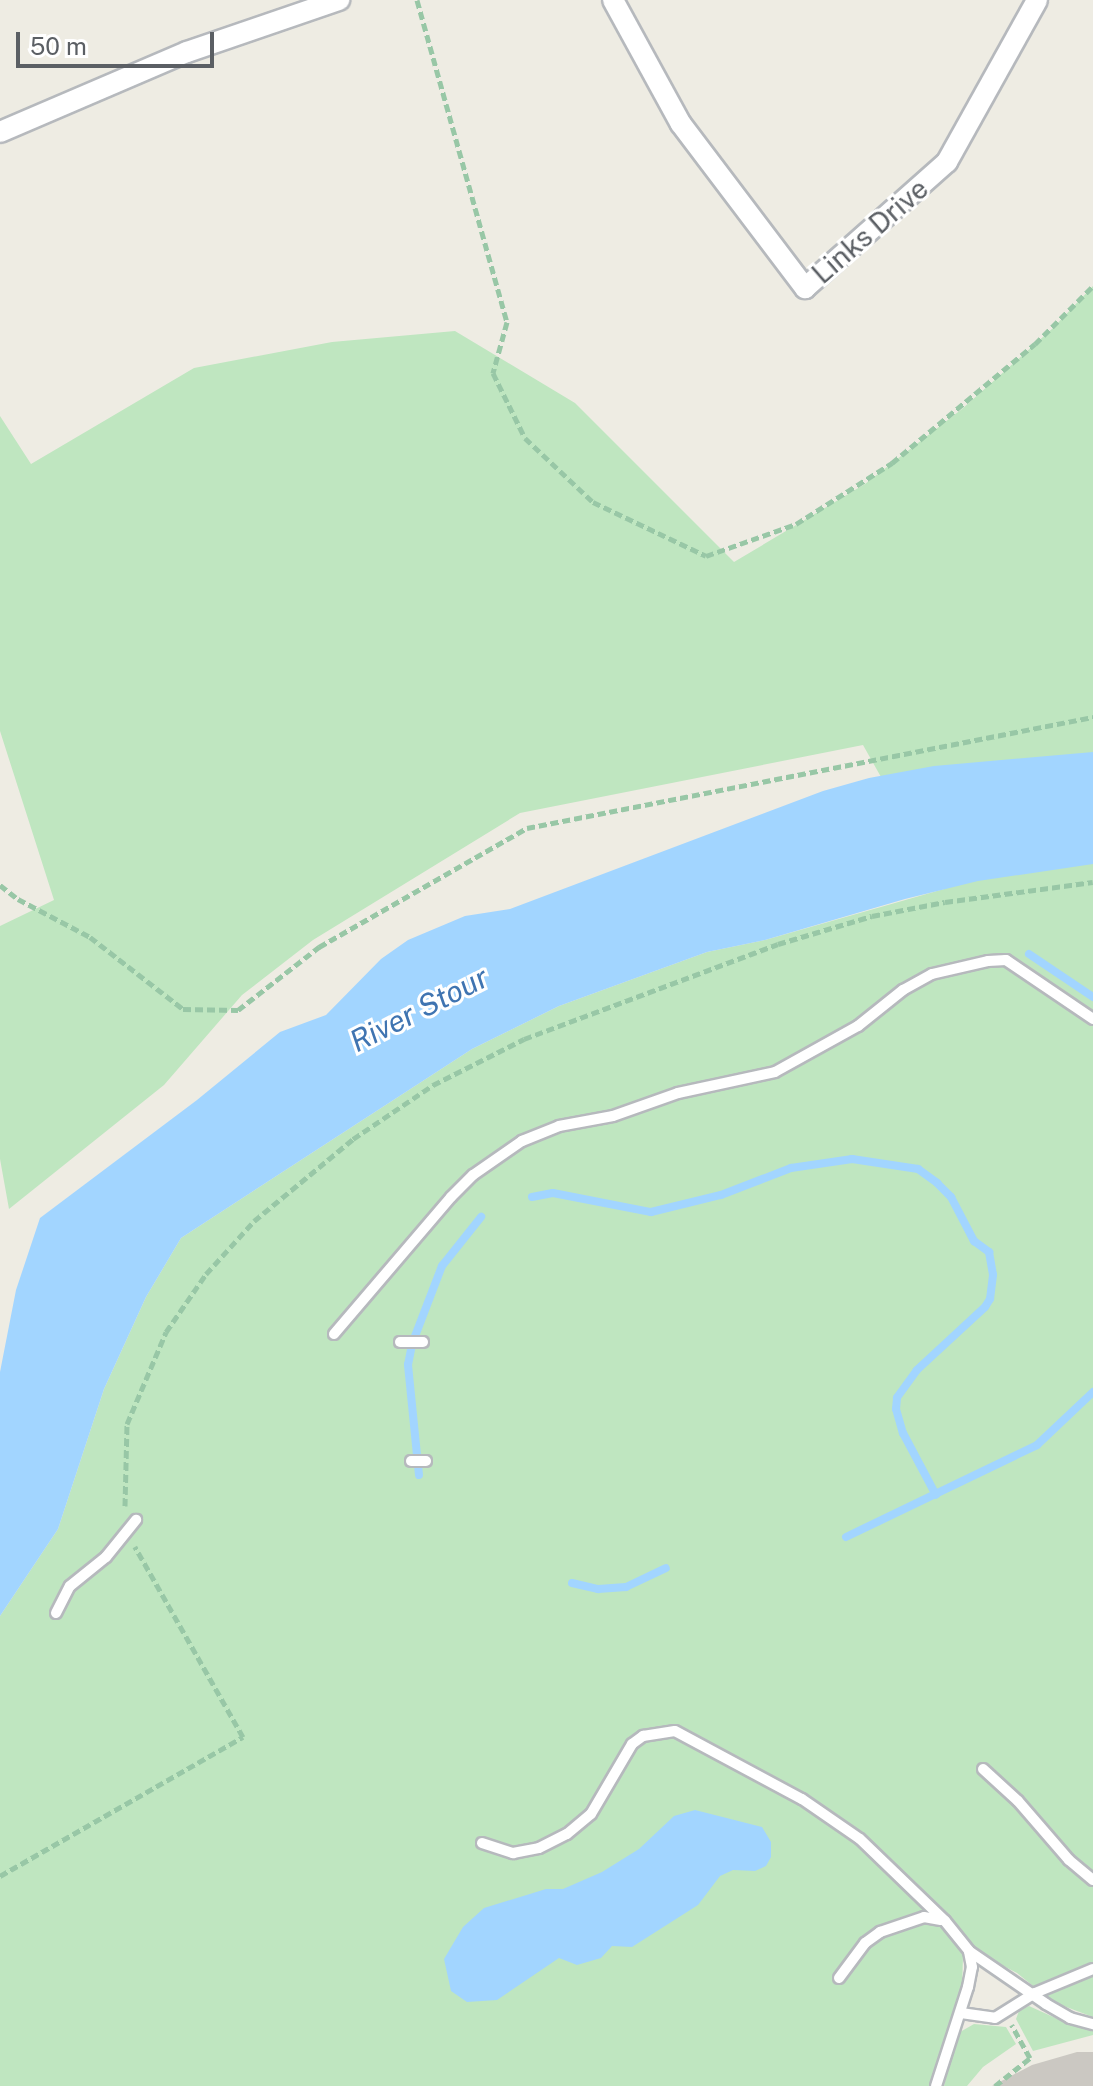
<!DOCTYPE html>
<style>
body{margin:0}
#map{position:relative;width:1093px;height:2086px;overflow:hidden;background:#eeece3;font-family:"Public Sans",sans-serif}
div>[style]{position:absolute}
.green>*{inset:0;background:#bfe6c0}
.water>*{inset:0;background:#a2d5ff}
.stream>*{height:8px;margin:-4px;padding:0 4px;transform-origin:4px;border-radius:4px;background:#a2d5ff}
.building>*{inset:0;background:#cbc8c2}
.path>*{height:5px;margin-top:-2.5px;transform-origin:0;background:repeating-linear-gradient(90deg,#98c7a6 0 8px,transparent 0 12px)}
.roads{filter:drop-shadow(2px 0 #b6b9bd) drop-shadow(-2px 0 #b6b9bd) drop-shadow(0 2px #b6b9bd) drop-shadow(0 -2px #b6b9bd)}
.service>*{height:10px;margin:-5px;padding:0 5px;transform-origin:5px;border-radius:5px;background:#fff}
.minor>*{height:20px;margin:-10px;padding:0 10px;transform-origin:10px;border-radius:10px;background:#fff}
span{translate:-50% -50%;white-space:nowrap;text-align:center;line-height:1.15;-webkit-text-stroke:6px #fff;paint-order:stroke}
.street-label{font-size:28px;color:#5b5f64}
.water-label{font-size:30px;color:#3f74b1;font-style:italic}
.scale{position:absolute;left:16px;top:32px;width:198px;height:36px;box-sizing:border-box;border:4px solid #5b5f64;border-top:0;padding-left:10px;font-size:24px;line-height:28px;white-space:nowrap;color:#5b5f64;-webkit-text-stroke:6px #fff;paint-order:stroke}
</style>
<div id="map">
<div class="green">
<div style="clip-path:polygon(1093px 286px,1093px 2017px,1053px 2002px,1017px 1973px,957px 1942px,963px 1956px,962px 1990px,930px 2086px,0 2086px,0 1616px,58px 1529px,104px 1389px,146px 1297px,181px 1238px,472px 1049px,559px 1006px,707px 952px,765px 940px,944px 889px,863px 745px,520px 813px,313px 940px,242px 995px,164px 1085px,9px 1209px,0 1159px,0 926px,54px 900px,0 731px,0 416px,31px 464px,194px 368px,332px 342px,455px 331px,575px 403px,734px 562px,865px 484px,892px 463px,962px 409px,1053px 328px)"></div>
<div style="clip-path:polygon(1029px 2006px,1071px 2025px,1093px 2028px,1093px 2035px,1033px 2051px,1016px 2019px,1019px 2011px)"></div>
<div style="clip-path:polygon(974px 2024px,1006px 2027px,1016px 2044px,983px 2067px,967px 2086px,944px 2086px,954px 2043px,960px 2032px)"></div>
</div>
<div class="water">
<div style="clip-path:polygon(1093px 752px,1093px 864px,978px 881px,905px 899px,765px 940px,707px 952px,559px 1006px,472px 1049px,181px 1238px,146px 1297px,104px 1389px,58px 1529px,0 1616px,0 1372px,16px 1290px,40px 1218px,197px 1100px,280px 1032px,326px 1015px,381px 959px,408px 940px,465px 916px,510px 909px,823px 791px,869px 778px,934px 766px)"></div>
<div style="clip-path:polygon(695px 1810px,762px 1827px,771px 1842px,771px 1857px,766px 1866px,755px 1871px,733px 1870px,720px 1876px,698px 1905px,632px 1947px,612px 1946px,601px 1958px,577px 1965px,559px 1958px,497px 2000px,467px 2002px,451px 1991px,444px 1959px,463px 1927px,484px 1908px,546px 1889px,563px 1889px,602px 1872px,639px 1849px,674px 1816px)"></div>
</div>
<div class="stream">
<div style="left:1029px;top:954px;width:77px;rotate:33.9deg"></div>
<div style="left:532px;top:1197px;width:21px;rotate:-11deg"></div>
<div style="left:553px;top:1193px;width:100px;rotate:11deg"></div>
<div style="left:651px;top:1212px;width:72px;rotate:-13.7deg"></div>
<div style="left:721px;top:1195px;width:75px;rotate:-21.1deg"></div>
<div style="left:791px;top:1168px;width:62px;rotate:-8.4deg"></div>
<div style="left:852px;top:1159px;width:67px;rotate:8.6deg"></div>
<div style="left:918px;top:1169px;width:24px;rotate:36deg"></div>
<div style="left:937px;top:1183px;width:20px;rotate:45deg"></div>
<div style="left:951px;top:1197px;width:50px;rotate:62.4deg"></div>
<div style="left:974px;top:1241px;width:19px;rotate:36deg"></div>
<div style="left:989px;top:1252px;width:23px;rotate:80deg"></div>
<div style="left:993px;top:1275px;width:24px;rotate:97deg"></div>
<div style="left:990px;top:1299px;width:9px;rotate:122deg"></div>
<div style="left:985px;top:1307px;width:93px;rotate:137.2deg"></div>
<div style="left:917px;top:1370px;width:34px;rotate:126deg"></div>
<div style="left:897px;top:1398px;width:11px;rotate:95deg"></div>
<div style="left:896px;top:1409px;width:25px;rotate:74deg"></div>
<div style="left:903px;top:1433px;width:70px;rotate:62deg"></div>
<div style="left:419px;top:1475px;width:111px;rotate:-95.7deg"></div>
<div style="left:408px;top:1365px;width:21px;rotate:-79deg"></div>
<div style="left:412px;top:1344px;width:84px;rotate:-69deg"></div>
<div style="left:442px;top:1266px;width:63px;rotate:-51.5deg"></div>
<div style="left:846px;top:1537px;width:212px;rotate:-25.7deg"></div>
<div style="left:1037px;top:1445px;width:77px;rotate:-43.4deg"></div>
<div style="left:572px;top:1583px;width:27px;rotate:13deg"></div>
<div style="left:598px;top:1589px;width:28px;rotate:-4deg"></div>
<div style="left:626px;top:1587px;width:44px;rotate:-25.4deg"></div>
</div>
<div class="building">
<div style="clip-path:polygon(1077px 2052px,1093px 2052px,1093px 2086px,992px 2086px,1032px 2065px)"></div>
</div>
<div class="path">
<div style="left:417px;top:0;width:334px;rotate:74.4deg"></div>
<div style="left:507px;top:322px;width:53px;rotate:105.4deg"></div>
<div style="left:493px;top:373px;width:72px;rotate:63.8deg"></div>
<div style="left:525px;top:438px;width:93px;rotate:43.3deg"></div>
<div style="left:593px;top:502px;width:125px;rotate:25.5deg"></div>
<div style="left:706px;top:556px;width:96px;rotate:-19.6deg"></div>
<div style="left:796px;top:524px;width:114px;rotate:-32.4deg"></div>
<div style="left:892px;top:463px;width:186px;rotate:-39.8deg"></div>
<div style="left:1035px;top:344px;width:82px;rotate:-45deg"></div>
<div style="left:0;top:885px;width:23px;rotate:38deg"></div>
<div style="left:18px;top:899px;width:81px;rotate:27.8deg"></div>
<div style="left:90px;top:937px;width:118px;rotate:37.7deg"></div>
<div style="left:183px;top:1009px;width:55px;rotate:1deg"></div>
<div style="left:238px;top:1010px;width:103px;rotate:-37.9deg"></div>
<div style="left:319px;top:947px;width:240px;rotate:-29.8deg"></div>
<div style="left:527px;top:828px;width:577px;rotate:-11.1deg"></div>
<div style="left:125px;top:1506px;width:82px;rotate:-88.6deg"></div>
<div style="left:127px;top:1424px;width:100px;rotate:-67deg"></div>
<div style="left:166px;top:1332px;width:70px;rotate:-55.4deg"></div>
<div style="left:206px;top:1274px;width:72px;rotate:-47.8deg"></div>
<div style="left:254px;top:1221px;width:129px;rotate:-39.6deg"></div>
<div style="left:353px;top:1139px;width:97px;rotate:-34deg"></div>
<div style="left:433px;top:1085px;width:102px;rotate:-26.8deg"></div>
<div style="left:524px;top:1039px;width:271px;rotate:-20.5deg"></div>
<div style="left:778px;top:944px;width:98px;rotate:-16.6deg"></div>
<div style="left:872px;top:916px;width:74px;rotate:-10.9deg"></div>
<div style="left:945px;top:902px;width:149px;rotate:-7.7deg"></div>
<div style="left:0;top:1876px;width:280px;rotate:-29.8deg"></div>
<div style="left:243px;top:1737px;width:219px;rotate:-119.6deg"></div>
<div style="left:995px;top:2086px;width:45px;rotate:-38.7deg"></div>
<div style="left:1030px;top:2058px;width:38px;rotate:-119deg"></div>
</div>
<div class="roads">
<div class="service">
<div style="left:334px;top:1334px;width:180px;rotate:-49.5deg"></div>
<div style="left:451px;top:1197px;width:31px;rotate:-45deg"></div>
<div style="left:473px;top:1175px;width:60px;rotate:-34.8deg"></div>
<div style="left:522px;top:1141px;width:40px;rotate:-22deg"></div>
<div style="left:559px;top:1126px;width:55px;rotate:-10.5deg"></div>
<div style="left:613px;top:1116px;width:69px;rotate:-19.5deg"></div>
<div style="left:678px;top:1093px;width:99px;rotate:-12.2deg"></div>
<div style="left:775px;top:1072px;width:95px;rotate:-29deg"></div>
<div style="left:858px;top:1026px;width:58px;rotate:-38.7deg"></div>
<div style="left:903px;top:990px;width:33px;rotate:-29deg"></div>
<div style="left:932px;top:974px;width:57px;rotate:-13.1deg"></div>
<div style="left:988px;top:961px;width:18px;rotate:-3deg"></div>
<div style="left:1006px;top:960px;width:105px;rotate:34.1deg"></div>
<div style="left:400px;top:1342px;width:23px"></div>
<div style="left:411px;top:1461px;width:15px"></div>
<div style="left:56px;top:1613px;width:30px;rotate:-63deg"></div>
<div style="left:70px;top:1586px;width:46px;rotate:-38.9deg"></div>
<div style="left:106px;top:1557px;width:48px;rotate:-51deg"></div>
<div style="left:983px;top:1769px;width:47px;rotate:42.4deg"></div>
<div style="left:1018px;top:1801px;width:78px;rotate:49.2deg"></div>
<div style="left:1069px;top:1860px;width:31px;rotate:40deg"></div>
<div style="left:482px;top:1843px;width:33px;rotate:18deg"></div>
<div style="left:513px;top:1853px;width:26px;rotate:-11deg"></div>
<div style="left:539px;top:1848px;width:31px;rotate:-27deg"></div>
<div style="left:567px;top:1834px;width:31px;rotate:-40deg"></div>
<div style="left:591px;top:1814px;width:81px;rotate:-59.6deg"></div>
<div style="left:632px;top:1744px;width:14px;rotate:-36deg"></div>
<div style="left:643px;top:1736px;width:32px;rotate:-9deg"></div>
<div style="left:675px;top:1731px;width:144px;rotate:28.2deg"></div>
<div style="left:802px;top:1799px;width:70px;rotate:34.6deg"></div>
<div style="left:860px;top:1839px;width:118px;rotate:44deg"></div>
<div style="left:945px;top:1921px;width:38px;rotate:51deg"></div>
<div style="left:969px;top:1951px;width:93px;rotate:34.5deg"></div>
<div style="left:1046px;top:2004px;width:28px;rotate:30deg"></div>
<div style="left:1070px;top:2018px;width:24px;rotate:15deg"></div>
<div style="left:839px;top:1978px;width:44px;rotate:-53.4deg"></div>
<div style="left:865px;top:1943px;width:19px;rotate:-36deg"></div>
<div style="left:880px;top:1932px;width:46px;rotate:-18.8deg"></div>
<div style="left:924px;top:1917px;width:17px;rotate:10deg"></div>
<div style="left:961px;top:2013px;width:34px;rotate:8deg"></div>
<div style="left:995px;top:2018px;width:47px;rotate:-32deg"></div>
<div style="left:1035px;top:1993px;width:63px;rotate:-22.5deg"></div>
<div style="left:936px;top:2086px;width:104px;rotate:-72.1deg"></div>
<div style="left:968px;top:1987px;width:20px;rotate:-79deg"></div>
<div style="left:972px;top:1967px;width:16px;rotate:-101deg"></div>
</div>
<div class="minor">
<div style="left:613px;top:0;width:141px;rotate:61.3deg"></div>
<div style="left:681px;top:124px;width:206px;rotate:52.9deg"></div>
<div style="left:805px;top:288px;width:190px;rotate:-41.6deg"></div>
<div style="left:947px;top:162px;width:185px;rotate:-60.9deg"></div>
<div style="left:0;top:132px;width:203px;rotate:-23.2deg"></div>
<div style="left:187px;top:52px;width:161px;rotate:-18.9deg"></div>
</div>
</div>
<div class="street-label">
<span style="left:870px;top:231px;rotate:-41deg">Links Drive</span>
</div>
<div class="water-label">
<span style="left:419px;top:1009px;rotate:-27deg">River Stour</span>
</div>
<div class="scale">50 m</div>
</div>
